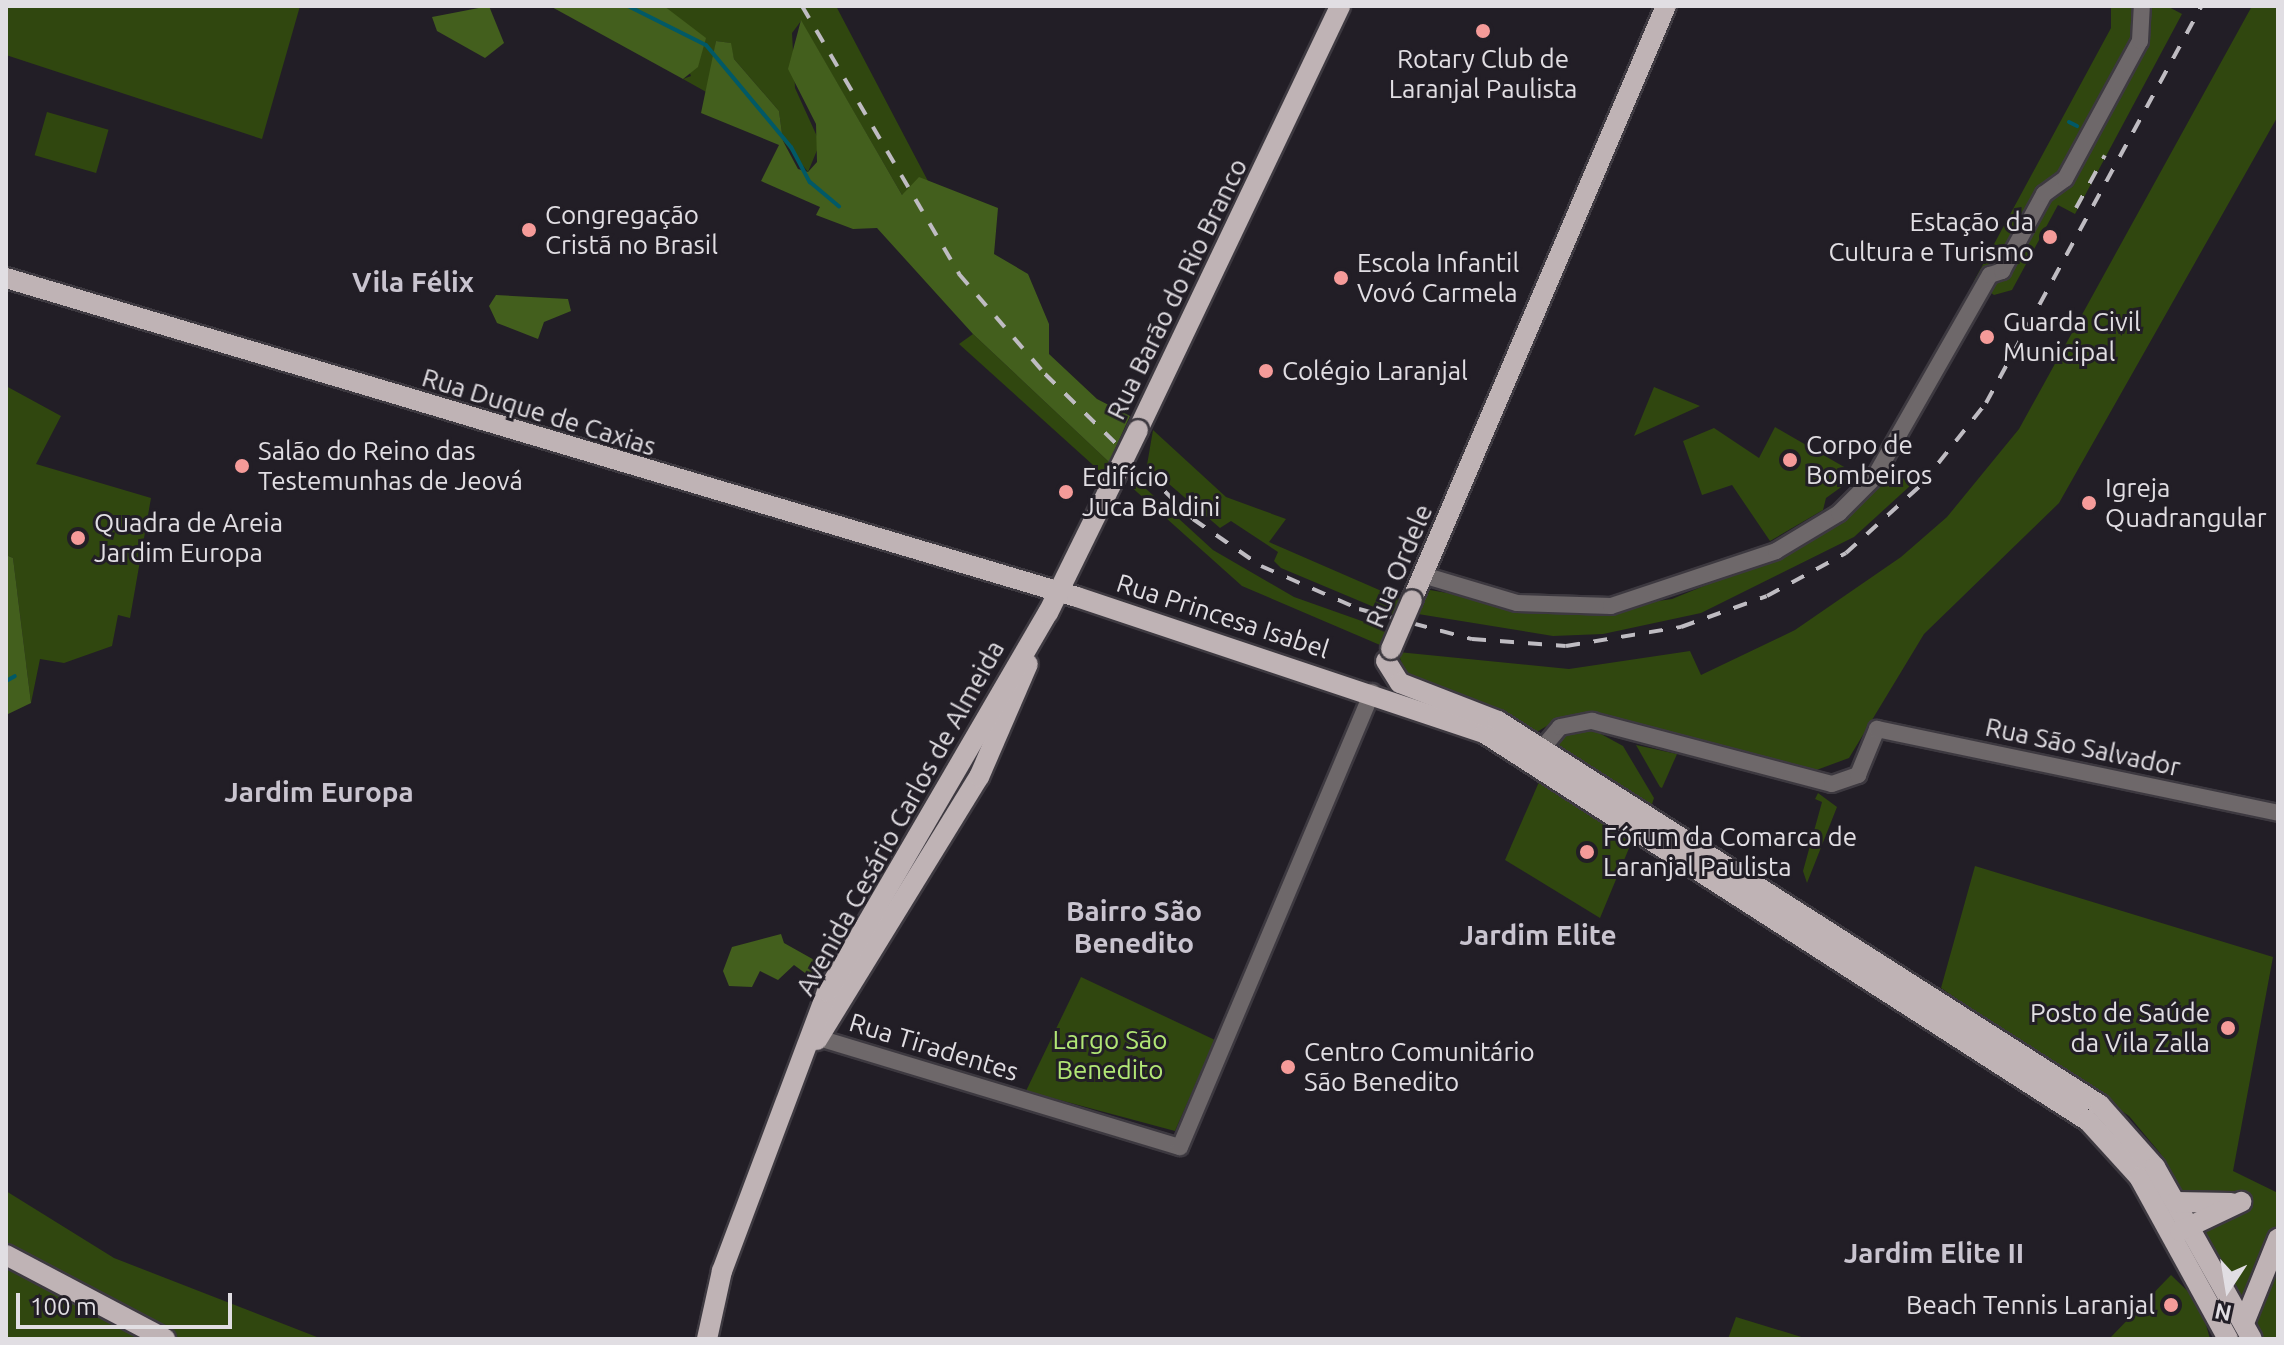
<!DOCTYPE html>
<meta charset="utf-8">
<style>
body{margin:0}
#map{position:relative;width:2284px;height:1345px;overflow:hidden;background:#221e26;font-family:Ubuntu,sans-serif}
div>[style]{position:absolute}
.green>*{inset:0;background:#30470f;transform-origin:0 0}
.forest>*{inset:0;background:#435f1d}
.stream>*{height:4px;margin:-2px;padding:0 2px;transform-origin:2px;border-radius:2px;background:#015966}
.roads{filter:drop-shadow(2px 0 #3d3940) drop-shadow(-2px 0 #3d3940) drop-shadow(0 2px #3d3940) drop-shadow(0 -2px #3d3940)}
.minor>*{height:16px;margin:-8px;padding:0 8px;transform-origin:8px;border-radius:8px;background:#6e686a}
.major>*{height:20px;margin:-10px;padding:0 10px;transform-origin:10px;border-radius:10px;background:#bfb3b5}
.rail>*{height:4px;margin-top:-2px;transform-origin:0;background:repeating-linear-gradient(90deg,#bfbcc2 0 14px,transparent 0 28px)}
.bridges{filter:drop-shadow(2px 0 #3d3940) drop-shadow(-2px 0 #3d3940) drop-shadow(0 2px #3d3940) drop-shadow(0 -2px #3d3940)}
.major-bridge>*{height:20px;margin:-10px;padding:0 10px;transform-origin:10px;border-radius:10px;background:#bfb3b5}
.dots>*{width:22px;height:22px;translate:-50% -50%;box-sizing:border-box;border:4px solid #221e26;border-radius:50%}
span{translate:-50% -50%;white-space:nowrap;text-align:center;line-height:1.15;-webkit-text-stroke:6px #221e26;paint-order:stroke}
.poi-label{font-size:26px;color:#e1dee3}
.left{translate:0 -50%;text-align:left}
.right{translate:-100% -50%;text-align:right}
.street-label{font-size:26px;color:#e1dee3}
.park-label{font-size:26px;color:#b1e675}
.neighbourhood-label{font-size:28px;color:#c9c4cf;font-weight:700}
.frame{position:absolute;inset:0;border:8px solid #e1dee3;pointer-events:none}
.north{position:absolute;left:2188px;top:1249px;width:80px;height:80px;-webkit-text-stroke:6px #221e26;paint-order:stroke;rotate:192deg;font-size:22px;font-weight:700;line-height:32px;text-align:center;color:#e1dee3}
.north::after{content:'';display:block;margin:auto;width:28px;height:36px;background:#e1dee3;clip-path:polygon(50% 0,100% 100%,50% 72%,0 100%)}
.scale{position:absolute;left:16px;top:1293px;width:216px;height:36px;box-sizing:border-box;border:4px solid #e1dee3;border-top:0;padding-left:10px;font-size:24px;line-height:28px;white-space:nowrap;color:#e1dee3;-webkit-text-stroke:6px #221e26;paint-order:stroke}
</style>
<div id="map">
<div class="green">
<div style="clip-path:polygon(6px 6px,300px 6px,262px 139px,6px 55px)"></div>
<div style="clip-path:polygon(664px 6px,836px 6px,929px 183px,902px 195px,801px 21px,792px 33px,795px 88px,820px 143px,808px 172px,783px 141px,779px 111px,734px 59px,730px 43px,716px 41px,708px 93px,683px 79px,691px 76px)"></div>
<div style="clip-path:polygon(2111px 6px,2167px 6px,2182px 14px,2075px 214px,2058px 205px,2012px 290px,1994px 295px,1974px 281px,2111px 28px)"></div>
<div style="clip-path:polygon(2252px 6px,2278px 6px,2278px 116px,2059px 503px,1924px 634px,1849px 758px,1811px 772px,1592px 713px,1562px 717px,1535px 733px,1407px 679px,1398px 652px,1569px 669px,1690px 651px,1701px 675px,1795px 630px,1901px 557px,1947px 517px,2019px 429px)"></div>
<div style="left:47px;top:112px;width:64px;height:45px;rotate:16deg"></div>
<div style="clip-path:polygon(973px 334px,1109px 462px,1103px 474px,959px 344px)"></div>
<div style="clip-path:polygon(6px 386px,61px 416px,36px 464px,151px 498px,130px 618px,118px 615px,112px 646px,64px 663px,40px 659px,31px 703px,13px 558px,6px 555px)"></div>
<div style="clip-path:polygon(1654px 387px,1700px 406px,1634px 436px)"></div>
<div style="clip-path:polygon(1775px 427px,1858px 475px,1826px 498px,1823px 510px,1770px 541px,1732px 485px,1702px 495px,1683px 441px,1714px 428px,1759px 458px)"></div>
<div style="clip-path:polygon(1153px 430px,1226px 497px,1286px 519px,1269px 542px,1400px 599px,1393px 615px,1281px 568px,1274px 561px,1278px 552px,1231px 521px,1220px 528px,1147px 465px)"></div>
<div style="clip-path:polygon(1890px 467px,1911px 485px,1854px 537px,1701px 613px,1603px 634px,1553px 636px,1418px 614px,1430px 590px,1568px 614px,1672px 599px,1806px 544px,1863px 502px)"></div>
<div style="clip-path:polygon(1132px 476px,1213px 550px,1294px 597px,1373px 625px,1386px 632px,1380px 645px,1242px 586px,1128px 484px)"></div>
<div style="clip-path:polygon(1590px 728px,1623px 746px,1654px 798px,1651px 807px,1557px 749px,1563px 733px)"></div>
<div style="clip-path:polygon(1636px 745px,1677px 754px,1662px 788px,1660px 787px)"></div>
<div style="clip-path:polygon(1539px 782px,1632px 841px,1600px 918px,1505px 860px)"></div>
<div style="clip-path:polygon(1818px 793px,1837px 807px,1807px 883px,1803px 871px,1822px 802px,1815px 799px)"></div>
<div style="clip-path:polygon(1975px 866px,2273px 957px,2233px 1171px,2278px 1193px,2278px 1339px,2264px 1339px,2160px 1153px,2129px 1116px,1941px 988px)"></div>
<div style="clip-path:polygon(1081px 977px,1215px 1040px,1175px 1131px,1026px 1091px)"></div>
<div style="clip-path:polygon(6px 1191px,114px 1258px,322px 1339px,6px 1339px)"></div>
<div style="clip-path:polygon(2171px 1275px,2200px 1303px,2210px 1339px,2109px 1339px)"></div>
<div style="clip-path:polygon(1736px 1317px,1808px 1339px,1728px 1339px)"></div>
</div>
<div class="forest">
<div style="clip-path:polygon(489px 6px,504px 43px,485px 58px,437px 31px,432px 17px)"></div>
<div style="clip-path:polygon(550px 6px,664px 6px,706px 38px,698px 67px,683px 79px)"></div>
<div style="clip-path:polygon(801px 20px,902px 195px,919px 177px,998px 208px,994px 254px,1028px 274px,1049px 324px,1049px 354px,1097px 399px,1130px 416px,1109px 462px,973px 334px,877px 228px,853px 229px,816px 215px,820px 207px,761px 181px,779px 145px,701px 113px,716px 41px,731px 43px,734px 59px,779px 111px,783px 141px,798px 169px,808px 172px,817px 162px,816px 124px,788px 69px)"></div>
<div style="clip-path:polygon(496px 295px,568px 299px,571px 311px,544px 322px,538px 339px,497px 323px,489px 306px)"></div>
<div style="clip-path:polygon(6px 555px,13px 558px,31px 703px,6px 715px)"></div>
<div style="clip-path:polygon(781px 934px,784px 943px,825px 966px,816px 981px,794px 965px,778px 980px,760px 971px,752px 987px,729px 986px,723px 971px,732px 947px)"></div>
</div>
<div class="stream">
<div style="left:628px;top:6px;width:87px;rotate:26.6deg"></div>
<div style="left:706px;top:45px;width:133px;rotate:50.2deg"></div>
<div style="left:791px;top:147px;width:40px;rotate:62deg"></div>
<div style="left:810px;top:182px;width:38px;rotate:40deg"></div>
<div style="left:2069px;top:122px;width:9px;rotate:27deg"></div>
<div style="left:6px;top:681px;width:10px;rotate:-29deg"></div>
</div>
<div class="roads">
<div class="minor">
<div style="left:1423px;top:575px;width:98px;rotate:16.6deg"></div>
<div style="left:1517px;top:603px;width:94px;rotate:1.8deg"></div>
<div style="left:1611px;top:606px;width:174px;rotate:-18.4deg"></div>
<div style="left:1776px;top:551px;width:74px;rotate:-31.1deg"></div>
<div style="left:1839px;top:513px;width:49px;rotate:-45deg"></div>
<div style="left:1874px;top:478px;width:234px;rotate:-60.3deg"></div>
<div style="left:1990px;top:275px;width:13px;rotate:-18deg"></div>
<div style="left:2002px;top:271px;width:88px;rotate:-61.4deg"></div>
<div style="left:2044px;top:194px;width:26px;rotate:-36deg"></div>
<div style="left:2065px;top:179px;width:157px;rotate:-61.5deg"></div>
<div style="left:2140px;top:41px;width:35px;rotate:-87deg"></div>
<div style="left:1534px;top:758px;width:40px;rotate:-50deg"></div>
<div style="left:1560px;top:727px;width:33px;rotate:-11deg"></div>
<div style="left:1592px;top:721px;width:248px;rotate:14.7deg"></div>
<div style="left:1832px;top:784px;width:28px;rotate:-19deg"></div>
<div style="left:1858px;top:775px;width:50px;rotate:-67.6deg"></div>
<div style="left:1877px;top:729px;width:410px;rotate:11.8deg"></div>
<div style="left:812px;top:1036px;width:384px;rotate:16.8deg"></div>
<div style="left:1180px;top:1147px;width:494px;rotate:-67.1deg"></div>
</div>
<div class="major">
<div style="left:6px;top:278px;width:1117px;rotate:16.59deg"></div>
<div style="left:1077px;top:597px;width:429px;rotate:18.5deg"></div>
<div style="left:1484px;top:733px;width:718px;rotate:32.72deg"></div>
<div style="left:2088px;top:1121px;width:76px;rotate:47.7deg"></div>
<div style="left:2139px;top:1177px;width:185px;rotate:61.2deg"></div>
<div style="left:1138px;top:430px;width:470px;rotate:-64.5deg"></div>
<div style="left:1412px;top:600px;width:646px;rotate:-66.85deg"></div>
<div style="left:1386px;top:661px;width:26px;rotate:58deg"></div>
<div style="left:1400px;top:683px;width:105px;rotate:21.2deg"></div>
<div style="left:1498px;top:721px;width:714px;rotate:32.53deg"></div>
<div style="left:2100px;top:1105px;width:83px;rotate:48.4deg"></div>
<div style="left:2155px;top:1167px;width:197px;rotate:60.6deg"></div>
<div style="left:817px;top:1040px;width:309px;rotate:-58.4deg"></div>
<div style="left:979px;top:777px;width:123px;rotate:-66.6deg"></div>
<div style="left:2176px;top:1202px;width:55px;rotate:1deg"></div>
<div style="left:2180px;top:1231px;width:68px;rotate:-25.4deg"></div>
<div style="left:6px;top:1255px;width:180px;rotate:27.8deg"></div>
<div style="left:2244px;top:1323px;width:91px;rotate:-68deg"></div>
<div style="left:707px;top:1339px;width:70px;rotate:-77.6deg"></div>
<div style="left:722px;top:1271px;width:298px;rotate:-69.4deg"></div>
<div style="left:827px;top:992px;width:439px;rotate:-59.8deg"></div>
<div style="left:1048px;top:613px;width:154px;rotate:-63.8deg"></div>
</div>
</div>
<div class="rail">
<div style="left:802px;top:6px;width:311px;rotate:59.6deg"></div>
<div style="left:959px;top:274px;width:132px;rotate:49.3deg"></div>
<div style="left:1045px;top:374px;width:207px;rotate:44.4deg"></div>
<div style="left:1193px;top:519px;width:83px;rotate:34.7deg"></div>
<div style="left:1261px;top:566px;width:107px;rotate:23.7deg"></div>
<div style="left:1359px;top:609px;width:117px;rotate:14.9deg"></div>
<div style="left:1472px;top:639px;width:94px;rotate:4.3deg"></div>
<div style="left:1566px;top:646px;width:117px;rotate:-9.4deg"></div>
<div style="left:1681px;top:627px;width:91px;rotate:-19.8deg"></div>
<div style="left:1767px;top:596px;width:90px;rotate:-28.6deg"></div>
<div style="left:1846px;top:553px;width:101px;rotate:-42.2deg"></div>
<div style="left:1921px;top:485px;width:105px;rotate:-51.6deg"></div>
<div style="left:1986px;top:403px;width:452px;rotate:-61.5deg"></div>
<div style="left:2076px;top:208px;width:60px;rotate:-61.3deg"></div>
</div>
<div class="bridges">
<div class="major-bridge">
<div style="left:1116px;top:475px;width:50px;rotate:-63.9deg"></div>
<div style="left:1391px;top:649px;width:53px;rotate:-66.8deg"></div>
</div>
</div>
<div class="dots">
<div style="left:1483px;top:31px;background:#f59b99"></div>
<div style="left:529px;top:230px;background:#f59b99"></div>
<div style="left:2050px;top:237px;background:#f59b99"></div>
<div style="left:1341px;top:278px;background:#f59b99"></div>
<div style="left:1987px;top:337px;background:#f59b99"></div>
<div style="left:1266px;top:371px;background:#f59b99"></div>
<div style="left:1790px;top:460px;background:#f59b99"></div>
<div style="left:242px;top:466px;background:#f59b99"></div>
<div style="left:1066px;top:492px;background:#f59b99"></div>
<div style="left:2089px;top:503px;background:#f59b99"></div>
<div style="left:78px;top:538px;background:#f59b99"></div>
<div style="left:1587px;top:852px;background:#f59b99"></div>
<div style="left:2228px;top:1028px;background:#f59b99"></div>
<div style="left:1288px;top:1067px;background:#f59b99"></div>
<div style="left:2171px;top:1305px;background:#f59b99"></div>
</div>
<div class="poi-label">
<span style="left:1483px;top:74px">Rotary Club de<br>Laranjal Paulista</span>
<span class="left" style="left:545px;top:230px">Congregação<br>Cristã no Brasil</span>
<span class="right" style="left:2034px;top:237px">Estação da<br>Cultura e Turismo</span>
<span class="left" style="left:1357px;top:278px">Escola Infantil<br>Vovó Carmela</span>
<span class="left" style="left:2003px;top:337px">Guarda Civil<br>Municipal</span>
<span class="left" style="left:1282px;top:371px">Colégio Laranjal</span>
<span class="left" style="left:1806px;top:460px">Corpo de<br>Bombeiros</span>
<span class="left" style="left:258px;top:466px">Salão do Reino das<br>Testemunhas de Jeová</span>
<span class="left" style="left:1082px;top:492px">Edifício<br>Juca Baldini</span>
<span class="left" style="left:2105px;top:503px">Igreja<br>Quadrangular</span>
<span class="left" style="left:94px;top:538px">Quadra de Areia<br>Jardim Europa</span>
<span class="left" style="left:1603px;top:852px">Fórum da Comarca de<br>Laranjal Paulista</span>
<span class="right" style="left:2210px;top:1028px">Posto de Saúde<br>da Vila Zalla</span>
<span class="left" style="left:1304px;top:1067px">Centro Comunitário<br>São Benedito</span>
<span class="right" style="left:2155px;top:1305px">Beach Tennis Laranjal</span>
</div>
<div class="street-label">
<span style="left:1177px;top:289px;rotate:-64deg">Rua Barão do Rio Branco</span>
<span style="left:539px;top:412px;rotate:17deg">Rua Duque de Caxias</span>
<span style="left:1399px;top:566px;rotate:-67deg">Rua Ordele</span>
<span style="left:1223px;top:616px;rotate:18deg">Rua Princesa Isabel</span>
<span style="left:2083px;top:747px;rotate:12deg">Rua São Salvador</span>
<span style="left:900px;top:818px;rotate:-61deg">Avenida Cesário Carlos de Almeida</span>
<span style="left:934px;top:1047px;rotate:17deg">Rua Tiradentes</span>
</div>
<div class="park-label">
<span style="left:1110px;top:1055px">Largo São<br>Benedito</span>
</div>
<div class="neighbourhood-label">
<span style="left:413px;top:282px">Vila Félix</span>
<span style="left:319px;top:792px">Jardim Europa</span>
<span style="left:1134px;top:927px">Bairro São<br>Benedito</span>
<span style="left:1538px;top:935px">Jardim Elite</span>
<span style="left:1934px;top:1253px">Jardim Elite II</span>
</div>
<div class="frame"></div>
<div class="north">N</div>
<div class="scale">100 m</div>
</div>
